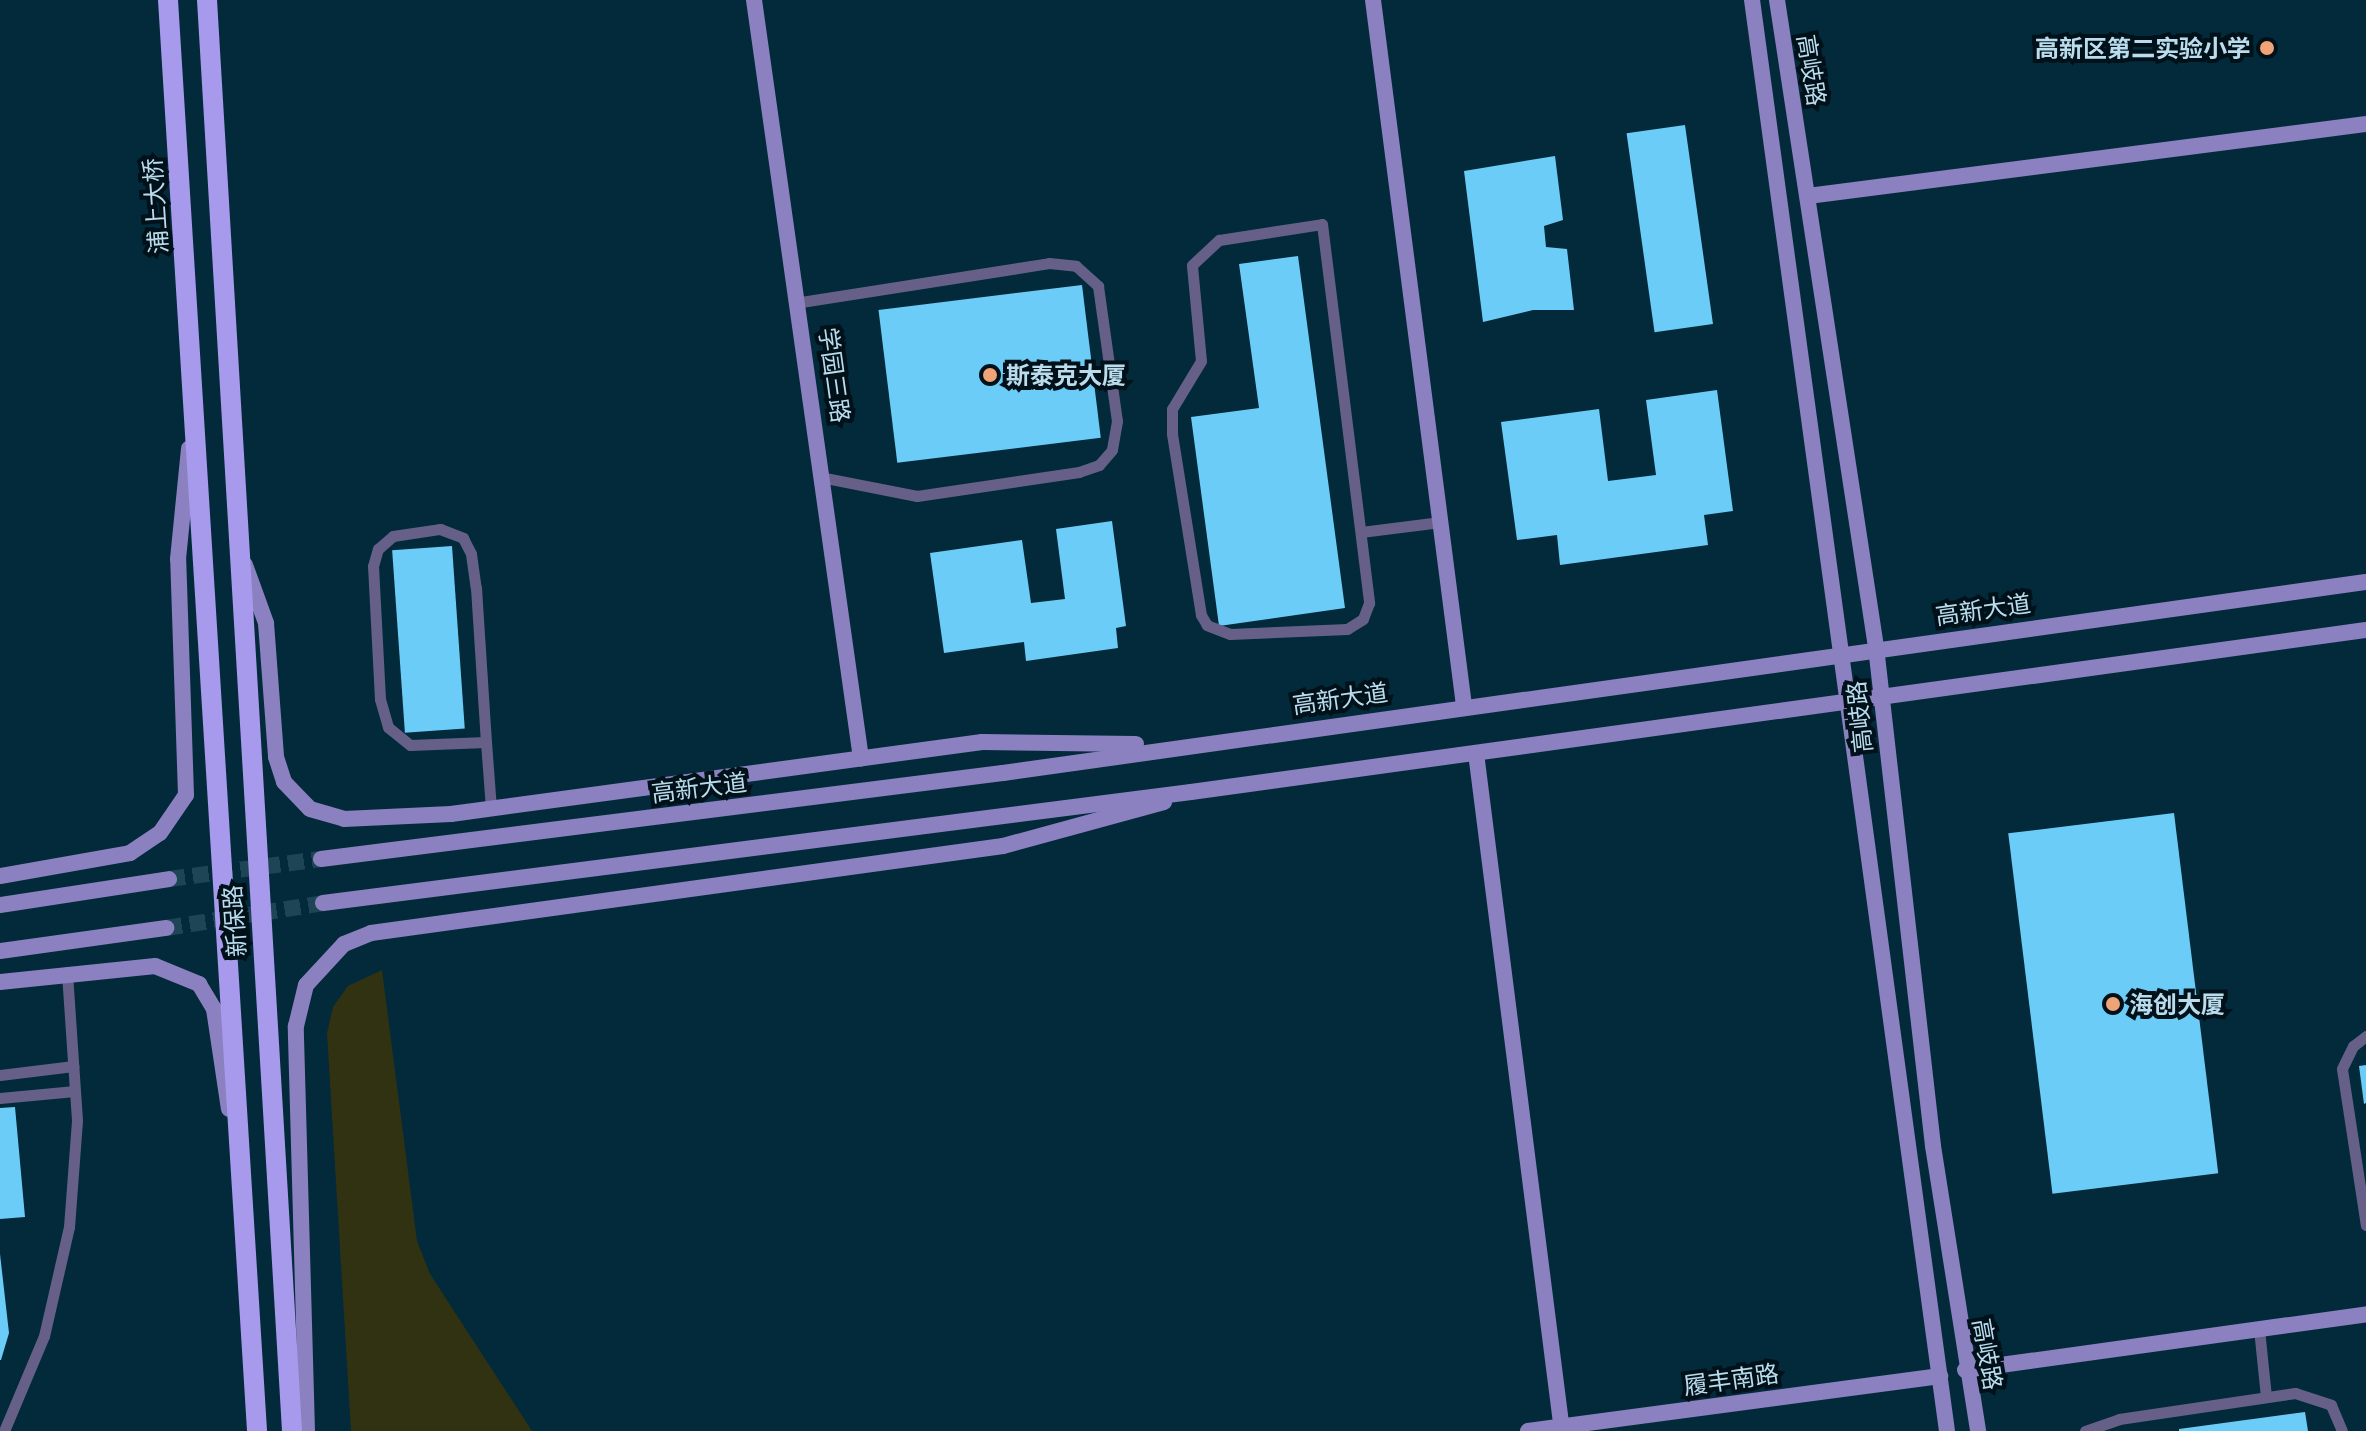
<!DOCTYPE html>
<meta charset="utf-8">
<style>
body{margin:0}
#map{position:relative;width:2366px;height:1431px;overflow:hidden;background:#022a3a;font-family:"Golos Text","Noto Sans SC",sans-serif}
div>[style]{position:absolute}
.green>*{inset:0;background:#313212}
.building>*{inset:0;background:#6cccf8;transform-origin:0 0}
.secondary-tunnel>*{height:16px;margin-top:-8px;transform-origin:0;background:repeating-linear-gradient(90deg,#1e4555 0 16px,transparent 0 24px)}
.lane>*{height:11px;margin:-5.5px;padding:0 5.5px;transform-origin:5.5px;border-radius:5.5px;background:#666088}
.secondary>*{height:16px;margin:-8px;padding:0 8px;transform-origin:8px;border-radius:8px;background:#8b81c0}
.primary>*{height:20px;margin:-10px;padding:0 10px;transform-origin:10px;border-radius:10px;background:#a79aec}
.dots>*{width:22px;height:22px;translate:-50% -50%;box-sizing:border-box;border:4px solid #00111a;border-radius:50%}
span{translate:-50% -50%;white-space:nowrap;text-align:center;line-height:1.15;-webkit-text-stroke:8px #00111a;paint-order:stroke}
.poi-label{font-size:24px;color:#badced;font-weight:700}
.right{translate:-100% -50%;text-align:right}
.left{translate:0 -50%;text-align:left}
.street-label{font-size:24px;color:#badced}
</style>
<div id="map">
<div class="green">
<div style="clip-path:polygon(382px 970px,417px 1241px,430px 1274px,532px 1431px,351px 1431px,327px 1033px,333px 1007px,348px 986px)"></div>
</div>
<div class="building">
<div style="left:1685px;top:125px;width:201px;height:59px;rotate:82deg"></div>
<div style="clip-path:polygon(1555px 156px,1563px 220px,1544px 226px,1546px 247px,1567px 249px,1574px 310px,1533px 310px,1483px 322px,1464px 171px)"></div>
<div style="clip-path:polygon(1298px 256px,1345px 608px,1219px 626px,1191px 417px,1259px 408px,1239px 264px)"></div>
<div style="left:1082px;top:285px;width:154px;height:205px;rotate:83deg"></div>
<div style="clip-path:polygon(1717px 390px,1733px 511px,1704px 515px,1708px 545px,1560px 565px,1557px 535px,1517px 540px,1501px 422px,1599px 409px,1608px 481px,1656px 475px,1646px 400px)"></div>
<div style="clip-path:polygon(1112px 521px,1126px 626px,1116px 628px,1118px 648px,1026px 661px,1024px 642px,944px 653px,930px 553px,1022px 540px,1031px 603px,1065px 599px,1056px 529px)"></div>
<div style="left:452px;top:546px;width:183px;height:60px;rotate:86deg"></div>
<div style="left:2174px;top:813px;width:363px;height:167px;rotate:83deg"></div>
<div style="clip-path:polygon(2366px 1065px,2366px 1103px,2364px 1104px,2359px 1066px)"></div>
<div style="clip-path:polygon(15px 1107px,25px 1217px,0 1219px,0 1108px)"></div>
<div style="clip-path:polygon(0 1254px,9px 1333px,1px 1360px,0 1360px)"></div>
<div style="clip-path:polygon(2305px 1412px,2308px 1431px,2179px 1431px,2179px 1429px)"></div>
</div>
<div class="secondary-tunnel">
<div style="left:169px;top:879px;width:153px;rotate:-7.5deg"></div>
<div style="left:166px;top:928px;width:159px;rotate:-9deg"></div>
</div>
<div class="lane">
<div style="left:1322px;top:224px;width:382px;rotate:82.9deg"></div>
<div style="left:1369px;top:603px;width:17px;rotate:111deg"></div>
<div style="left:1363px;top:619px;width:19px;rotate:148deg"></div>
<div style="left:1347px;top:629px;width:117px;rotate:177.6deg"></div>
<div style="left:1230px;top:634px;width:25px;rotate:-159deg"></div>
<div style="left:1207px;top:625px;width:12px;rotate:-121deg"></div>
<div style="left:1201px;top:615px;width:184px;rotate:-99.1deg"></div>
<div style="left:1172px;top:433px;width:24px;rotate:-90deg"></div>
<div style="left:1172px;top:409px;width:56px;rotate:-58.9deg"></div>
<div style="left:1201px;top:361px;width:96px;rotate:-95.4deg"></div>
<div style="left:1192px;top:265px;width:37px;rotate:-43deg"></div>
<div style="left:1219px;top:240px;width:104px;rotate:-8.8deg"></div>
<div style="left:801px;top:302px;width:251px;rotate:-8.9deg"></div>
<div style="left:1049px;top:263px;width:27px;rotate:6deg"></div>
<div style="left:1076px;top:266px;width:30px;rotate:42deg"></div>
<div style="left:1098px;top:286px;width:136px;rotate:82deg"></div>
<div style="left:1117px;top:421px;width:29px;rotate:100deg"></div>
<div style="left:1112px;top:450px;width:20px;rotate:131deg"></div>
<div style="left:1099px;top:465px;width:21px;rotate:161deg"></div>
<div style="left:1079px;top:472px;width:164px;rotate:171.6deg"></div>
<div style="left:917px;top:496px;width:94px;rotate:-168.9deg"></div>
<div style="left:1361px;top:532px;width:80px;rotate:-7.2deg"></div>
<div style="left:486px;top:742px;width:76px;rotate:177.7deg"></div>
<div style="left:410px;top:745px;width:28px;rotate:-141deg"></div>
<div style="left:388px;top:727px;width:29px;rotate:-106deg"></div>
<div style="left:380px;top:699px;width:133px;rotate:-93deg"></div>
<div style="left:373px;top:566px;width:18px;rotate:-74deg"></div>
<div style="left:378px;top:549px;width:20px;rotate:-41deg"></div>
<div style="left:393px;top:536px;width:48px;rotate:-8.5deg"></div>
<div style="left:440px;top:529px;width:25px;rotate:21deg"></div>
<div style="left:463px;top:538px;width:18px;rotate:63deg"></div>
<div style="left:471px;top:554px;width:34px;rotate:82deg"></div>
<div style="left:476px;top:588px;width:154px;rotate:86.3deg"></div>
<div style="left:486px;top:742px;width:66px;rotate:85.7deg"></div>
<div style="left:2366px;top:1036px;width:16px;rotate:142deg"></div>
<div style="left:2353px;top:1046px;width:25px;rotate:116deg"></div>
<div style="left:2342px;top:1069px;width:158px;rotate:81.3deg"></div>
<div style="left:0;top:1075px;width:74px;rotate:-7deg"></div>
<div style="left:0;top:1098px;width:75px;rotate:-5.3deg"></div>
<div style="left:2259px;top:1329px;width:68px;rotate:84.1deg"></div>
<div style="left:4px;top:1431px;width:103px;rotate:-67.2deg"></div>
<div style="left:44px;top:1336px;width:112px;rotate:-77.1deg"></div>
<div style="left:69px;top:1227px;width:107px;rotate:-85.7deg"></div>
<div style="left:77px;top:1120px;width:148px;rotate:-93.9deg"></div>
<div style="left:2085px;top:1431px;width:36px;rotate:-19deg"></div>
<div style="left:2119px;top:1419px;width:178px;rotate:-8.4deg"></div>
<div style="left:2295px;top:1393px;width:38px;rotate:18deg"></div>
<div style="left:2331px;top:1405px;width:28px;rotate:67deg"></div>
</div>
<div class="secondary">
<div style="left:754px;top:0;width:766px;rotate:81.97deg"></div>
<div style="left:1373px;top:0;width:711px;rotate:82.65deg"></div>
<div style="left:1752px;top:0;width:1444px;rotate:82.24deg"></div>
<div style="left:1777px;top:0;width:655px;rotate:81.3deg"></div>
<div style="left:1876px;top:647px;width:502px;rotate:83.48deg"></div>
<div style="left:1933px;top:1146px;width:289px;rotate:81deg"></div>
<div style="left:1808px;top:196px;width:563px;rotate:-7.35deg"></div>
<div style="left:245px;top:565px;width:62px;rotate:70.1deg"></div>
<div style="left:266px;top:623px;width:134px;rotate:85.7deg"></div>
<div style="left:276px;top:757px;width:26px;rotate:72deg"></div>
<div style="left:284px;top:782px;width:37px;rotate:46deg"></div>
<div style="left:310px;top:809px;width:35px;rotate:16deg"></div>
<div style="left:344px;top:819px;width:107px;rotate:-2.7deg"></div>
<div style="left:451px;top:814px;width:536px;rotate:-7.72deg"></div>
<div style="left:982px;top:742px;width:154px;rotate:0.7deg"></div>
<div style="left:1476px;top:753px;width:683px;rotate:82.77deg"></div>
<div style="left:321px;top:859px;width:687px;rotate:-7.19deg"></div>
<div style="left:1003px;top:773px;width:1376px;rotate:-7.98deg"></div>
<div style="left:0;top:876px;width:132px;rotate:-10deg"></div>
<div style="left:130px;top:853px;width:36px;rotate:-34deg"></div>
<div style="left:160px;top:833px;width:46px;rotate:-55.6deg"></div>
<div style="left:186px;top:795px;width:236px;rotate:-91.9deg"></div>
<div style="left:178px;top:559px;width:111px;rotate:-84.3deg"></div>
<div style="left:323px;top:903px;width:875px;rotate:-7.29deg"></div>
<div style="left:1191px;top:792px;width:1186px;rotate:-7.85deg"></div>
<div style="left:0;top:905px;width:171px;rotate:-8.7deg"></div>
<div style="left:0;top:951px;width:168px;rotate:-7.9deg"></div>
<div style="left:0;top:982px;width:156px;rotate:-5.9deg"></div>
<div style="left:155px;top:966px;width:48px;rotate:22.2deg"></div>
<div style="left:199px;top:984px;width:29px;rotate:59deg"></div>
<div style="left:214px;top:1009px;width:101px;rotate:81.5deg"></div>
<div style="left:1965px;top:1370px;width:405px;rotate:-7.9deg"></div>
<div style="left:307px;top:1431px;width:405px;rotate:-91.6deg"></div>
<div style="left:296px;top:1026px;width:42px;rotate:-76.3deg"></div>
<div style="left:306px;top:985px;width:56px;rotate:-47.2deg"></div>
<div style="left:344px;top:944px;width:29px;rotate:-22deg"></div>
<div style="left:371px;top:933px;width:638px;rotate:-7.84deg"></div>
<div style="left:1003px;top:846px;width:167px;rotate:-15.3deg"></div>
<div style="left:1528px;top:1431px;width:416px;rotate:-7.6deg"></div>
</div>
<div class="primary">
<div style="left:168px;top:0;width:1434px;rotate:86.44deg"></div>
<div style="left:207px;top:0;width:1434px;rotate:86.6deg"></div>
</div>
<div class="dots">
<div style="left:2267px;top:48px;background:#efa377"></div>
<div style="left:990px;top:375px;background:#efa377"></div>
<div style="left:2113px;top:1004px;background:#efa377"></div>
</div>
<div class="poi-label">
<span class="right" style="left:2251px;top:48px">高新区第二实验小学</span>
<span class="left" style="left:1006px;top:375px">斯泰克大厦</span>
<span class="left" style="left:2129px;top:1004px">海创大厦</span>
</div>
<div class="street-label">
<span style="left:1812px;top:70px;rotate:81deg">高岐路</span>
<span style="left:155px;top:206px;rotate:-94deg">浦上大桥</span>
<span style="left:835px;top:375px;rotate:82deg">学园三路</span>
<span style="left:1983px;top:609px;rotate:-8deg">高新大道</span>
<span style="left:1340px;top:698px;rotate:-8deg">高新大道</span>
<span style="left:1859px;top:717px;rotate:-96deg">高岐路</span>
<span style="left:699px;top:787px;rotate:-7deg">高新大道</span>
<span style="left:234px;top:921px;rotate:-94deg">新保路</span>
<span style="left:1988px;top:1354px;rotate:80deg">高岐路</span>
<span style="left:1731px;top:1379px;rotate:-8deg">履丰南路</span>
</div>
</div>
